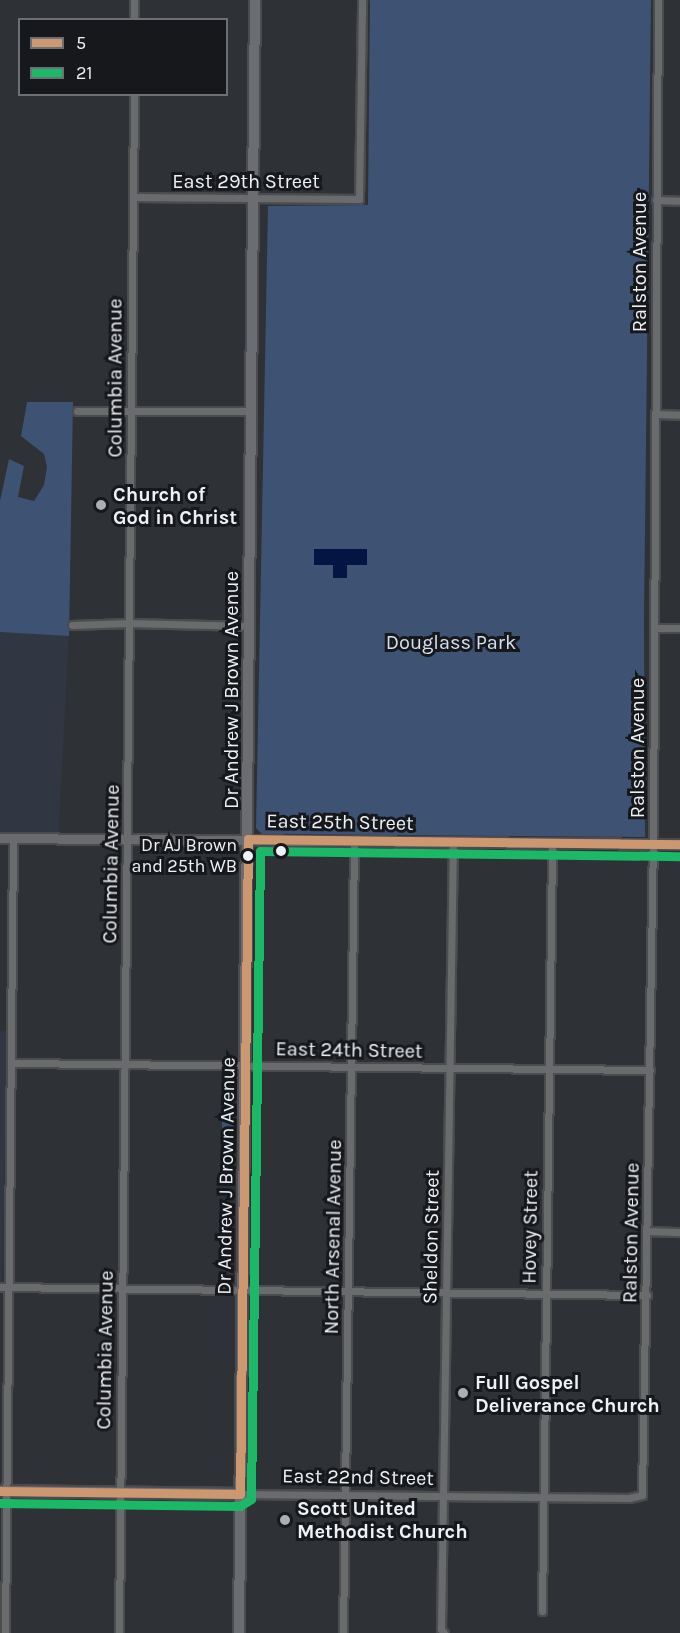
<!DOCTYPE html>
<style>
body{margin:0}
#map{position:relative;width:680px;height:1633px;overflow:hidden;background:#2e3135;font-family:Karla,sans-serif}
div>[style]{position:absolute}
.built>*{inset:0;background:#303743;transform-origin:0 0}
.green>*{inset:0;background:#3e5274;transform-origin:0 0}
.water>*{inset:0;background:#041544}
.roads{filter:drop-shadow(2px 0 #4a4c4f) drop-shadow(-2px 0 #4a4c4f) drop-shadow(0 2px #4a4c4f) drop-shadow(0 -2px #4a4c4f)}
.minor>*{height:7px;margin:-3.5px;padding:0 3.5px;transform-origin:3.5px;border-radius:3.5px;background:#6a6b6d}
.tertiary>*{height:9px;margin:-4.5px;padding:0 4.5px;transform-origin:4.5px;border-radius:4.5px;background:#6a6b6d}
.secondary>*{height:10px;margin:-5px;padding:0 5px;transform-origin:5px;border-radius:5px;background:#6c6d70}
.bus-1>*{height:9px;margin:-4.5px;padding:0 4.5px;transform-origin:4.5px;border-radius:4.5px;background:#cd976f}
.bus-2>*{height:9px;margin:-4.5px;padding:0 4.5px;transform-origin:4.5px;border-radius:4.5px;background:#1ab867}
.dots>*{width:16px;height:16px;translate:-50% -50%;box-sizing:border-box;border:3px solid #16181b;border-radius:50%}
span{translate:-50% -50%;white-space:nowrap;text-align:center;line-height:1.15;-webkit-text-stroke:6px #16181b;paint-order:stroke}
.bus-label{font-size:18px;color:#eef1f6}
.right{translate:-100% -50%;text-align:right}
.street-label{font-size:20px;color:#eef1f6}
.poi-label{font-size:20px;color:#eef1f6;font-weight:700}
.left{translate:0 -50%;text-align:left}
.park-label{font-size:20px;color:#d6e0f2}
.legend{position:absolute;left:18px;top:18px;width:210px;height:78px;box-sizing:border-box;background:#16181b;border:2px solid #6c6f73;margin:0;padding:8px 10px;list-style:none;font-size:18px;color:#eef1f6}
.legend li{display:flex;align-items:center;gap:12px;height:30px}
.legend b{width:30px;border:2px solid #6c6f73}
</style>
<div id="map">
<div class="built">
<div style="left:0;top:632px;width:69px;height:201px;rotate:3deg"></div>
<div style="clip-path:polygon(0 1031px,7px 1031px,2px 1282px,0 1281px)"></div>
</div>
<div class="green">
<div style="clip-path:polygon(370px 0,651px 0,644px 620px,645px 837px,262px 834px,256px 828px,268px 206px,368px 205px)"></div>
<div style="clip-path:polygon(27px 402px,73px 402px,69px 636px,0 632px,0 501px,9px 459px,24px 466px,18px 497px,34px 501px,44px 485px,47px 467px,44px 454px,21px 436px)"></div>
<div style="left:222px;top:1088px;width:12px;height:57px"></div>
</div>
<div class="water">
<div style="clip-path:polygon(314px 549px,367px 549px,367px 565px,347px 565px,347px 578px,333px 578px,333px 565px,314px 565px)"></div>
</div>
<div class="roads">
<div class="minor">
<div style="left:134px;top:20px;width:20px;rotate:-90deg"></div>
<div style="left:133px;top:197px;width:226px;rotate:0.5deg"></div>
<div style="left:359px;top:199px;width:199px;rotate:-89.1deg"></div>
<div style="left:656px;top:200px;width:24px;rotate:2deg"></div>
<div style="left:77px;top:411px;width:174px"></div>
<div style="left:655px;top:414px;width:25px;rotate:2deg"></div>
<div style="left:72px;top:625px;width:57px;rotate:-2deg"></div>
<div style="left:129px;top:623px;width:120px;rotate:1.4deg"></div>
<div style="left:654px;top:628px;width:26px"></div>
<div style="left:12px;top:1063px;width:638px;rotate:0.63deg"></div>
<div style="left:648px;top:1231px;width:32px;rotate:2deg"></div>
<div style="left:0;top:1287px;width:647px;rotate:0.71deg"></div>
<div style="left:240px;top:1494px;width:389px;rotate:0.6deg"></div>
<div style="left:629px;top:1498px;width:13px;rotate:-13deg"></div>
<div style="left:642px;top:1495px;width:659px;rotate:-89.04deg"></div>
<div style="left:653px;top:836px;width:836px;rotate:-89.66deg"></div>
<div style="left:542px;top:1611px;width:768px;rotate:-89.25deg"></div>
<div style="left:5px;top:1633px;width:795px;rotate:-89.42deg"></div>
<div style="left:119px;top:1633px;width:1539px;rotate:-89.44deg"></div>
<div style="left:343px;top:1633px;width:792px;rotate:-89.2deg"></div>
<div style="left:444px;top:1633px;width:5px;rotate:-127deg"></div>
<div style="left:441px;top:1629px;width:788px;rotate:-89.13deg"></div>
</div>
<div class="tertiary">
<div style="left:0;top:838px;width:680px;rotate:0.51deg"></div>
</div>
<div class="secondary">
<div style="left:0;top:1491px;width:240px;rotate:0.7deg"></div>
<div style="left:239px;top:1633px;width:1633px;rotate:-89.44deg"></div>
</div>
</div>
<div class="bus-1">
<div style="left:0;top:1491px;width:240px;rotate:0.7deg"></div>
<div style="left:240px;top:1494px;width:655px;rotate:-89.3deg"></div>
<div style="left:248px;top:839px;width:432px;rotate:0.7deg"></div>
</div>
<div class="bus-2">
<div style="left:0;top:1503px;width:240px;rotate:0.7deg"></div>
<div style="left:240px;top:1506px;width:13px;rotate:-32deg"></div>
<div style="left:251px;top:1499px;width:648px;rotate:-89.2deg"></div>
<div style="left:260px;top:851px;width:420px;rotate:0.7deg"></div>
</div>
<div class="dots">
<div style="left:101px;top:505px;background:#abaeb2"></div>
<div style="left:281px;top:851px;background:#eef1f6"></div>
<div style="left:248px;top:856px;background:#eef1f6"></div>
<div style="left:463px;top:1393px;background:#abaeb2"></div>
<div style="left:285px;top:1520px;background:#abaeb2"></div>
</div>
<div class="bus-label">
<span class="right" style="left:237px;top:856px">Dr AJ Brown<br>and 25th WB</span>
</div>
<div class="street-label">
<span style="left:246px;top:181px">East 29th Street</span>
<span style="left:639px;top:262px;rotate:-90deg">Ralston Avenue</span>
<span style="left:115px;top:378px;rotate:-90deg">Columbia Avenue</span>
<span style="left:231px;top:690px;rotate:-90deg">Dr Andrew J Brown Avenue</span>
<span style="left:637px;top:748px;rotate:-90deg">Ralston Avenue</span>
<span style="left:340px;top:822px;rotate:1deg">East 25th Street</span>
<span style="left:111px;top:864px;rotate:-89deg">Columbia Avenue</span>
<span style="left:349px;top:1050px;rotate:1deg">East 24th Street</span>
<span style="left:226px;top:1176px;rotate:-89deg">Dr Andrew J Brown Avenue</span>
<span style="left:530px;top:1227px;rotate:-89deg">Hovey Street</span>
<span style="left:631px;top:1233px;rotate:-89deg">Ralston Avenue</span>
<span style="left:333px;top:1237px;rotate:-89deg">North Arsenal Avenue</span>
<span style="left:431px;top:1237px;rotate:-89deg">Sheldon Street</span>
<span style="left:105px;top:1350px;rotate:-89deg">Columbia Avenue</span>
<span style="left:358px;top:1477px;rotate:1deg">East 22nd Street</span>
</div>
<div class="poi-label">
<span class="left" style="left:113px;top:506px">Church of<br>God in Christ</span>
<span class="left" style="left:475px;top:1394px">Full Gospel<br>Deliverance Church</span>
<span class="left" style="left:297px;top:1520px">Scott United<br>Methodist Church</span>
</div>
<div class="park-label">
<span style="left:451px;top:642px">Douglass Park</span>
</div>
<ul class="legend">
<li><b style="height:8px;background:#cd976f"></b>5</li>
<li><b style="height:8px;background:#1ab867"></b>21</li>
</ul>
</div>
